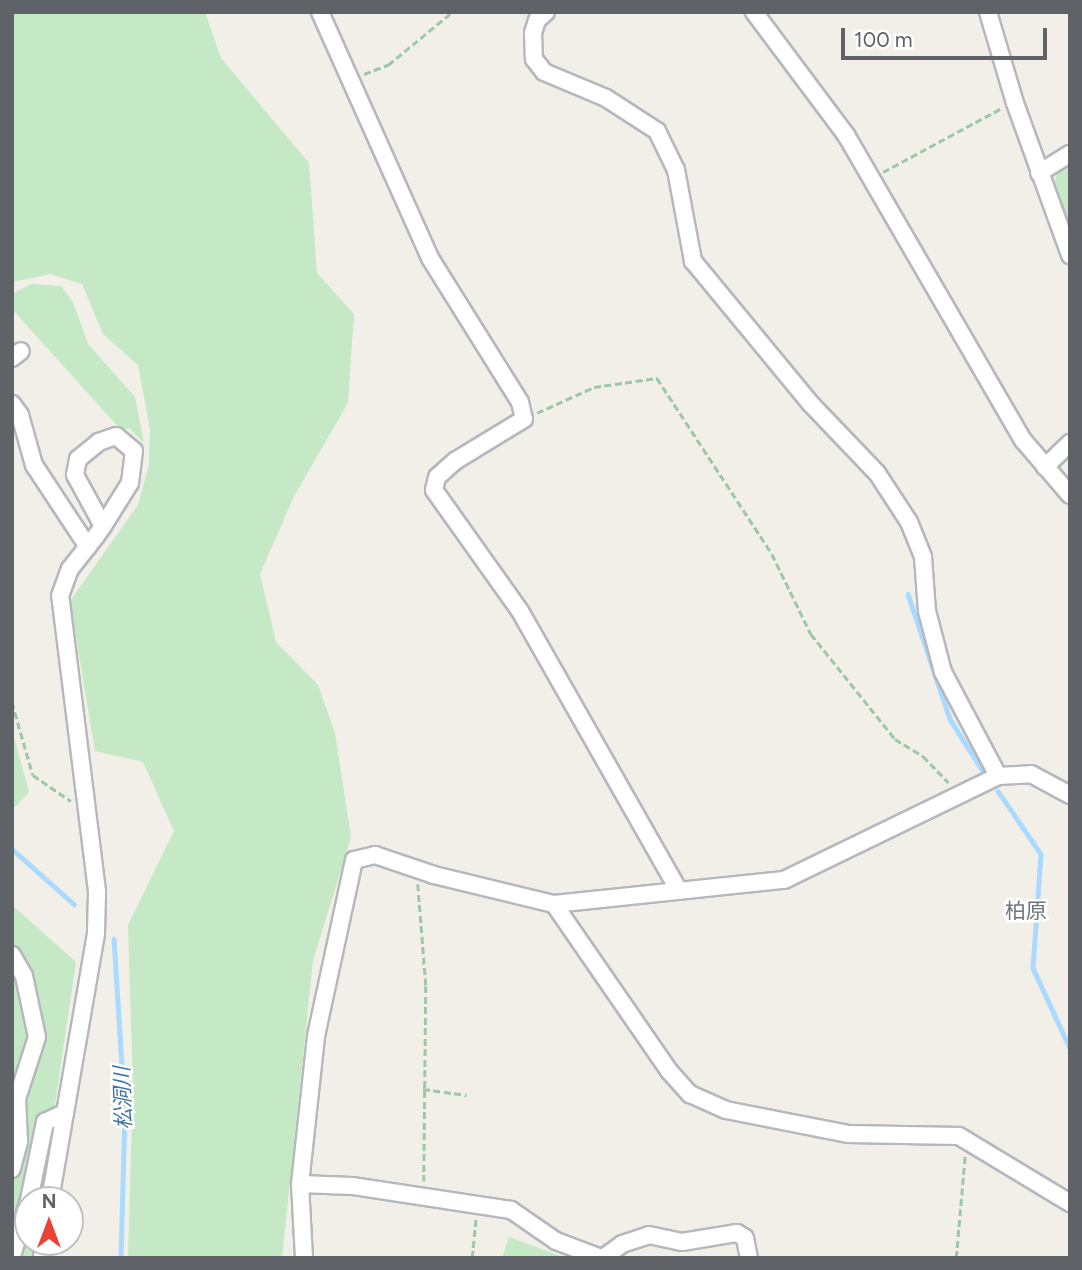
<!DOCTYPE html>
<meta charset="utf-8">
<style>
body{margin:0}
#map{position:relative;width:1082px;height:1270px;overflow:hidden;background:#f1efe8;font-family:Figtree,"Noto Sans JP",sans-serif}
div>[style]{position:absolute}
.green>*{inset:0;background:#c5e8c5}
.stream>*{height:4.5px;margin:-2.25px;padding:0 2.25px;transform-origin:2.25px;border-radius:2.25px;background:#aadaff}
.path>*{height:2.5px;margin-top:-1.25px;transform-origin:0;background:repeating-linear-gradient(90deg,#9cc7a9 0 7px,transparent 0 10.5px)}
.roads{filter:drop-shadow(2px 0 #b5b8bc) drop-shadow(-2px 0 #b5b8bc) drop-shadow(0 2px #b5b8bc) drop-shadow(0 -2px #b5b8bc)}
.minor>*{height:16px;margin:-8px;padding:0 8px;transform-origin:8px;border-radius:8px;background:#fff}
span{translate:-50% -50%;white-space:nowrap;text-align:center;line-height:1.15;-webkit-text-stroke:5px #fff;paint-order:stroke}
.neighbourhood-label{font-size:21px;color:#70757a}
.water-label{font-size:21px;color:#4174aa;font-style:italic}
.frame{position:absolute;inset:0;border:14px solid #5f6368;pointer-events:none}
.north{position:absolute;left:14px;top:1186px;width:70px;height:70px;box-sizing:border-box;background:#fff;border:2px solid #bfc1c3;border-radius:50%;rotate:0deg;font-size:19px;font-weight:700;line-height:28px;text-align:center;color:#5f6368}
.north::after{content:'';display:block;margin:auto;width:24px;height:32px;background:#ea4335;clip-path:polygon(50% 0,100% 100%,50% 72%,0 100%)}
.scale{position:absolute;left:841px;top:28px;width:206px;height:32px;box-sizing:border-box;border:4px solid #5f6368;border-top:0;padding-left:9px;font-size:21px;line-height:24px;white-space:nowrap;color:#5f6368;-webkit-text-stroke:5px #fff;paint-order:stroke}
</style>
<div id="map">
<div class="green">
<div style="clip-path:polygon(12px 12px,205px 12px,221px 58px,309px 163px,317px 273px,354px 314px,348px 403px,294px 496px,260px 574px,276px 642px,318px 685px,335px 733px,351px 837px,313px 961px,282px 1258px,128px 1258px,133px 1087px,128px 925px,174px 831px,143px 762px,95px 751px,70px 601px,138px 505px,149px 464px,150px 429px,138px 365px,103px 334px,82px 284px,50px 274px,12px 282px)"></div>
<div style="clip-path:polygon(1070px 150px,1070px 228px,1063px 223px,1052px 193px,1060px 161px)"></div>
<div style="clip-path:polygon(31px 284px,61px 286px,73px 302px,88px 344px,135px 397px,144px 443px,129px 428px,122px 431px,12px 309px,12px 294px)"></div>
<div style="clip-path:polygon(12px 730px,29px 792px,12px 810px)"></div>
<div style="clip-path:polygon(12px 905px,76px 962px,41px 1200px,28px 1200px,28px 1242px,36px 1242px,34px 1258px,12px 1258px)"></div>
<div style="clip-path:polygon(509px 1237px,566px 1258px,502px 1258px)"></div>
</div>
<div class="stream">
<div style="left:908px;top:594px;width:132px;rotate:71.4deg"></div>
<div style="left:950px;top:719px;width:67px;rotate:57.7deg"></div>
<div style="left:998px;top:791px;width:76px;rotate:55.7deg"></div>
<div style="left:1041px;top:854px;width:114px;rotate:94deg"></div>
<div style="left:1033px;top:968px;width:88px;rotate:65.2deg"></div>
<div style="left:12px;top:849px;width:83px;rotate:41.6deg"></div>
<div style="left:114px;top:939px;width:174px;rotate:86.4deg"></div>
<div style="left:125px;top:1113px;width:145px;rotate:91.6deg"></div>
</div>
<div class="path">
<div style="left:364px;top:74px;width:26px;rotate:-21deg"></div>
<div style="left:388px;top:65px;width:83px;rotate:-39.6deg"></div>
<div style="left:883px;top:172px;width:133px;rotate:-28.3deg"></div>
<div style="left:537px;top:413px;width:63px;rotate:-24.5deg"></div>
<div style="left:594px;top:387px;width:64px;rotate:-8.1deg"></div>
<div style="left:657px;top:378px;width:210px;rotate:56.8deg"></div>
<div style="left:772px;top:554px;width:89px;rotate:64deg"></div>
<div style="left:811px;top:634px;width:134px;rotate:51.3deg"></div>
<div style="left:895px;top:739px;width:33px;rotate:31deg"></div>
<div style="left:923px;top:756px;width:37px;rotate:46deg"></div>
<div style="left:12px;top:702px;width:76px;rotate:74deg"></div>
<div style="left:33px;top:775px;width:46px;rotate:34.4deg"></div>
<div style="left:418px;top:884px;width:102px;rotate:85.5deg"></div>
<div style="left:426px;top:986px;width:195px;rotate:90.6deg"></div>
<div style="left:423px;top:1089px;width:44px;rotate:7.8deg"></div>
<div style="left:472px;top:1258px;width:41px;rotate:-84.4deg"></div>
<div style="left:956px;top:1258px;width:102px;rotate:-85deg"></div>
</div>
<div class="roads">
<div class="minor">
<div style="left:320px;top:12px;width:269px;rotate:65.9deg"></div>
<div style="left:430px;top:258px;width:170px;rotate:58deg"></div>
<div style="left:520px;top:402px;width:17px;rotate:77deg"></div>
<div style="left:524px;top:419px;width:81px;rotate:148.7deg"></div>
<div style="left:455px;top:461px;width:24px;rotate:138deg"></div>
<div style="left:437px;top:477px;width:13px;rotate:103deg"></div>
<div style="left:434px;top:490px;width:148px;rotate:54.6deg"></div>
<div style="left:520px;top:611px;width:322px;rotate:60.4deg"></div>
<div style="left:546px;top:12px;width:12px;rotate:138deg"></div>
<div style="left:537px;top:20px;width:14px;rotate:107deg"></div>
<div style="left:533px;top:33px;width:26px;rotate:88deg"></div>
<div style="left:534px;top:59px;width:16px;rotate:52deg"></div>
<div style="left:544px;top:72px;width:67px;rotate:22.8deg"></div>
<div style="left:606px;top:98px;width:61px;rotate:32.9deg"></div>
<div style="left:657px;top:131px;width:43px;rotate:64deg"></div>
<div style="left:676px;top:170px;width:93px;rotate:79.4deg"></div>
<div style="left:693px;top:261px;width:184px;rotate:50.5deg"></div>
<div style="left:810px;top:403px;width:97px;rotate:46.3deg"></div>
<div style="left:877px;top:473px;width:59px;rotate:56.9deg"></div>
<div style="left:909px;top:522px;width:38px;rotate:68deg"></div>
<div style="left:923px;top:557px;width:54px;rotate:85.8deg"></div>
<div style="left:927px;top:611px;width:63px;rotate:75.3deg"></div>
<div style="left:943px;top:672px;width:118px;rotate:62.1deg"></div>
<div style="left:754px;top:12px;width:154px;rotate:53.2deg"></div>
<div style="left:846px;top:135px;width:353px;rotate:59.9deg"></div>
<div style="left:1023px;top:440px;width:72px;rotate:49.5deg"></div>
<div style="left:988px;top:12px;width:95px;rotate:73.5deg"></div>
<div style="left:1015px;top:103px;width:162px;rotate:70.1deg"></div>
<div style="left:1039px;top:173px;width:36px;rotate:-32deg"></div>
<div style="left:12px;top:358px;width:11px;rotate:-38deg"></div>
<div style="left:12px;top:404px;width:14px;rotate:54deg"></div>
<div style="left:20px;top:415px;width:52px;rotate:74.4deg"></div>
<div style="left:34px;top:465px;width:98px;rotate:56.6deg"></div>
<div style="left:1045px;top:467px;width:35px;rotate:-44deg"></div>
<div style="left:554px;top:904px;width:204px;rotate:55.4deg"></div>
<div style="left:670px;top:1072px;width:30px;rotate:48deg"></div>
<div style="left:690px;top:1094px;width:39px;rotate:24deg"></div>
<div style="left:726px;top:1110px;width:124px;rotate:11.1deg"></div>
<div style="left:848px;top:1134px;width:111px;rotate:1deg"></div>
<div style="left:959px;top:1136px;width:130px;rotate:31.1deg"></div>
<div style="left:12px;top:955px;width:24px;rotate:60deg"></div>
<div style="left:24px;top:976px;width:62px;rotate:78deg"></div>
<div style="left:37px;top:1037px;width:65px;rotate:107.9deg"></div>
<div style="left:17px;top:1099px;width:43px;rotate:87.3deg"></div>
<div style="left:19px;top:1142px;width:28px;rotate:105deg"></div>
<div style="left:300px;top:1184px;width:74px;rotate:86.9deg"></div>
<div style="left:29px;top:1200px;width:80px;rotate:-78.4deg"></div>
<div style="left:45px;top:1122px;width:21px;rotate:-25deg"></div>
<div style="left:50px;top:1200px;width:271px;rotate:-80.2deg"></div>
<div style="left:96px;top:933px;width:42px;rotate:-88.6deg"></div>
<div style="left:97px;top:891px;width:297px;rotate:-97.1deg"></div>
<div style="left:60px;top:596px;width:29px;rotate:-70deg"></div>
<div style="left:70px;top:569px;width:42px;rotate:-51.8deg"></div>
<div style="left:96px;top:536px;width:12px;rotate:-55deg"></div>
<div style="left:103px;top:526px;width:51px;rotate:-57.9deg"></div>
<div style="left:130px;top:483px;width:32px;rotate:-83deg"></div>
<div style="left:134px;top:451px;width:23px;rotate:-140deg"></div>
<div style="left:116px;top:436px;width:18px;rotate:161deg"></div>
<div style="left:99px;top:442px;width:27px;rotate:141deg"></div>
<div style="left:78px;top:459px;width:16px;rotate:101deg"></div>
<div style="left:75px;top:475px;width:58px;rotate:61.2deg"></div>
<div style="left:12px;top:1256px;width:55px;rotate:-73.2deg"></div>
<div style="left:42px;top:1258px;width:16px;rotate:-86deg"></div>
<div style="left:601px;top:1258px;width:48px;rotate:-159.3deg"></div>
<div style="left:556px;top:1241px;width:55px;rotate:-145.4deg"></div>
<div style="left:511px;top:1210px;width:161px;rotate:-171.4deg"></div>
<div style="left:352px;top:1186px;width:52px;rotate:-177.8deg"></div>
<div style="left:300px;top:1184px;width:149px;rotate:-83.8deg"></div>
<div style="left:316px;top:1036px;width:180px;rotate:-77.8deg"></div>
<div style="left:354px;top:860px;width:22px;rotate:-13deg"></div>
<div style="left:375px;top:855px;width:62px;rotate:18.7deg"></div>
<div style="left:434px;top:875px;width:123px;rotate:13.6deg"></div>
<div style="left:554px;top:904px;width:231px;rotate:-6deg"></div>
<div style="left:784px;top:880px;width:238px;rotate:-25.9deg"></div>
<div style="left:998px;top:776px;width:33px;rotate:-3deg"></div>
<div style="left:1031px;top:774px;width:44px;rotate:28.3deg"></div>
<div style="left:603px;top:1258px;width:24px;rotate:-36deg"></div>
<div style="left:622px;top:1244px;width:28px;rotate:-18deg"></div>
<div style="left:649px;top:1235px;width:34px;rotate:12deg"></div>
<div style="left:682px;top:1242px;width:56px;rotate:-9.3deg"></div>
<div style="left:737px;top:1233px;width:9px;rotate:32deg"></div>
<div style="left:745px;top:1238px;width:20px;rotate:79deg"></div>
</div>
</div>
<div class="neighbourhood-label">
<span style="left:1026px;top:911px">柏原</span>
</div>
<div class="water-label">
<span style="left:123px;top:1098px;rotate:-92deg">松洞川</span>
</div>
<div class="frame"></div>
<div class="north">N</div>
<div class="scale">100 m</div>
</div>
